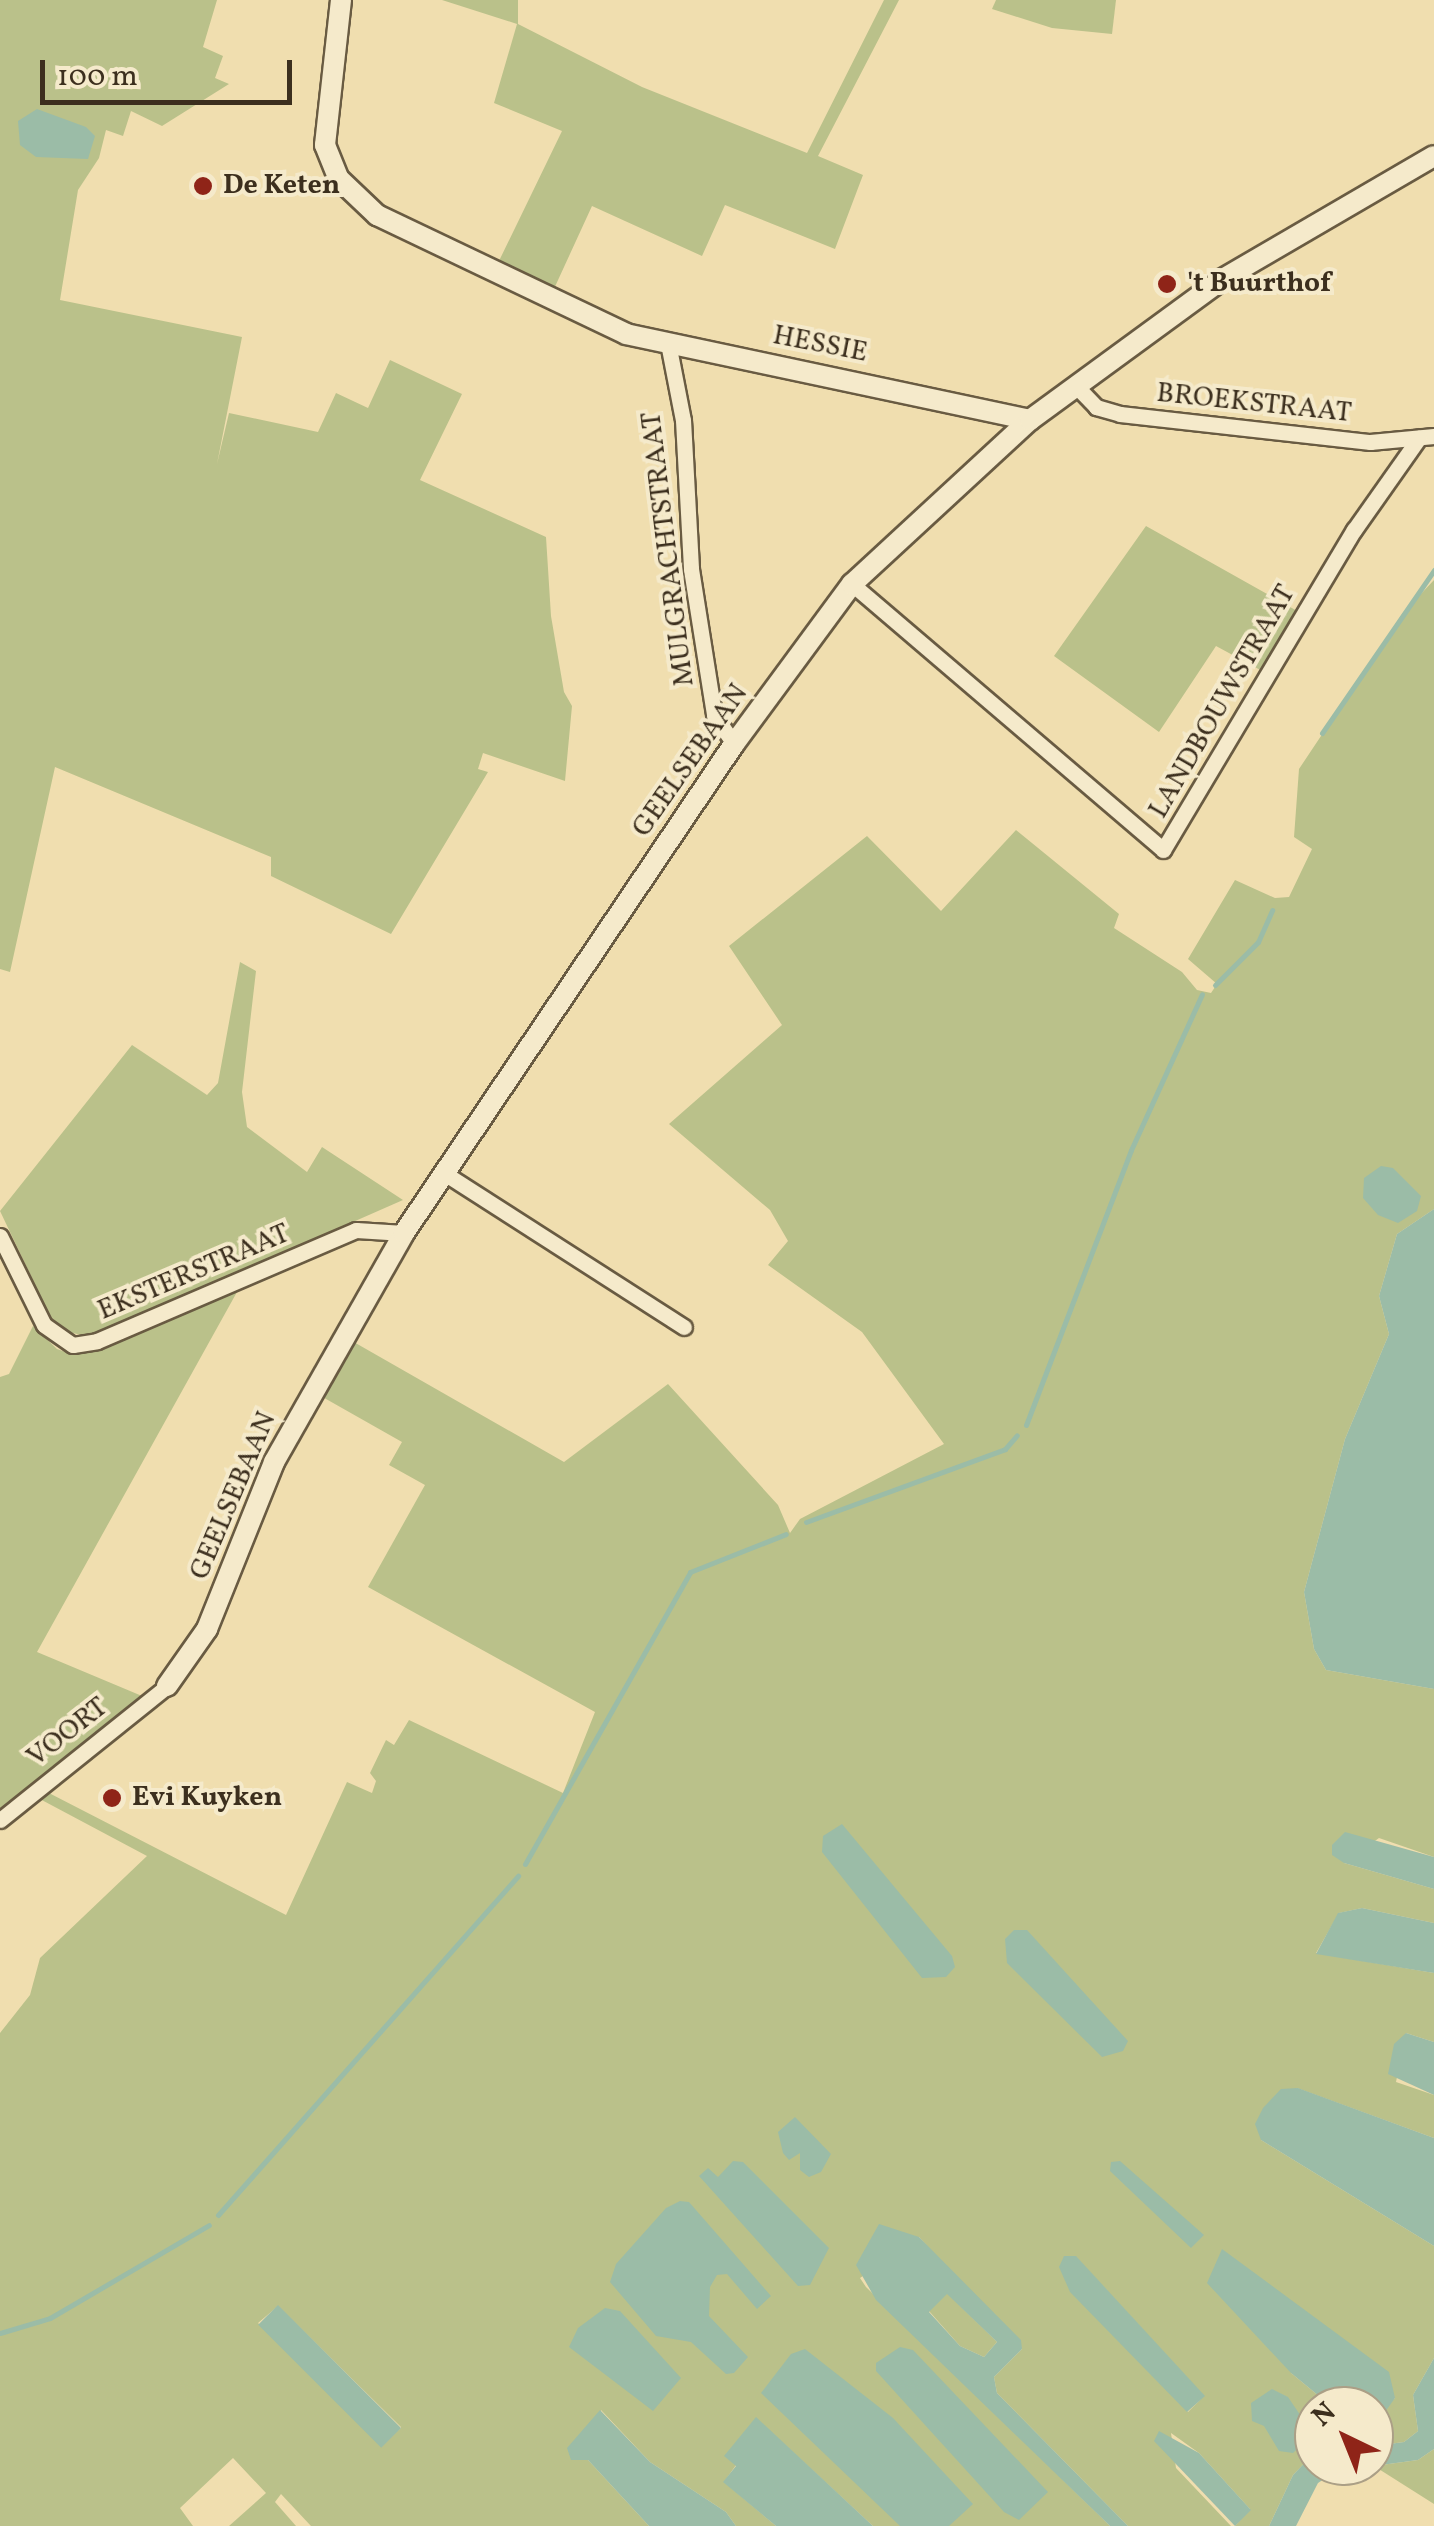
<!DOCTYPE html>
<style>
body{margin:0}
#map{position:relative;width:1434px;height:2526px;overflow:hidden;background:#f0deaf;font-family:Vollkorn,serif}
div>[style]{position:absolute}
.green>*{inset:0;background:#bac18a}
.water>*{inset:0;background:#9bbca7;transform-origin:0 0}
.stream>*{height:5px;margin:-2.5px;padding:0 2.5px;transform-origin:2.5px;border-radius:2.5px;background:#9bbca7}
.roads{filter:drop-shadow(2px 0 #695b42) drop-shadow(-2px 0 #695b42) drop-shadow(0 2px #695b42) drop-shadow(0 -2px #695b42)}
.minor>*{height:15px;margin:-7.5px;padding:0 7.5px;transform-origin:7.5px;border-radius:7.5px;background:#f5eacb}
.tertiary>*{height:20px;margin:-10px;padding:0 10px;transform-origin:10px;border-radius:10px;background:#f5eacb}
.dots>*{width:28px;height:28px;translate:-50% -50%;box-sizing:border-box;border:5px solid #f5eacb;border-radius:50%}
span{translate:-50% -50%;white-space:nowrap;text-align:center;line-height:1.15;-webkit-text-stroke:8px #f5eacb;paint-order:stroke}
.poi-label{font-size:28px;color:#3c2f1e;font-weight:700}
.left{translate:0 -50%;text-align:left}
.street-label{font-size:28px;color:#3c2f1e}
.north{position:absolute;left:1294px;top:2386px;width:100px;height:100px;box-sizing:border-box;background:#f5eacb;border:2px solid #ab9f86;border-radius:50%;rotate:317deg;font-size:28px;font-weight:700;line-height:40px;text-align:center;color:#3c2f1e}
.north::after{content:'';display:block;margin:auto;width:35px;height:45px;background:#8f2418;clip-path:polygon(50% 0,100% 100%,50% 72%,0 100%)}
.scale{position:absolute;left:40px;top:60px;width:252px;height:45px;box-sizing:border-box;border:5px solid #3c2f1e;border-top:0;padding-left:12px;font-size:30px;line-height:35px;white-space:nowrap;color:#3c2f1e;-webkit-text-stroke:8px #f5eacb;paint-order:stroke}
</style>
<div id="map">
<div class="green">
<div style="clip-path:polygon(0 0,217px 0,203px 47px,223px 56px,215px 78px,229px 84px,162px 126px,131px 111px,123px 136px,106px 130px,99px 158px,78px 190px,60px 300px,242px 337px,217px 464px,229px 413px,318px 432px,336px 393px,368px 408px,390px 360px,462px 394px,420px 480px,546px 537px,551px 616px,564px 692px,572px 706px,565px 781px,483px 753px,478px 769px,488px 772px,391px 934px,271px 876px,271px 857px,55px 767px,10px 972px,0 969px)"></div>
<div style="clip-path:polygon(442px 0,518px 0,518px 24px,642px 87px,807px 153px,884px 0,899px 0,818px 156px,863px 175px,835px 249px,725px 205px,702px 256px,592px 206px,553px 291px,498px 263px,562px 131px,494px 103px,517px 24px)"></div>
<div style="clip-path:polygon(996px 0,1116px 0,1112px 34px,1052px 28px,992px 9px)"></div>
<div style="clip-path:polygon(1146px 526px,1299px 612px,1264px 672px,1216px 646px,1159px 732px,1054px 656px)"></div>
<div style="clip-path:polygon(evenodd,1434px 580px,1434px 1209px,1397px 1234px,1379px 1296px,1389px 1334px,1345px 1439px,1304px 1592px,1314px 1649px,1326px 1670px,1434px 1689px,1434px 1857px,1379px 1838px,1344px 1863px,1434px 1889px,1434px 1923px,1362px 1908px,1339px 1913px,1316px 1953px,1434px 1973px,1434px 2042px,1406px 2033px,1396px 2082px,1434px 2095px,1434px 2138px,1297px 2088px,1261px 2140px,1434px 2246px,1434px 2358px,1413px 2395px,1418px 2431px,1404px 2442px,1374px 2446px,1374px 2418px,1395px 2398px,1291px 2373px,1331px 2406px,1314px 2406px,1314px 2453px,1293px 2475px,1269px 2526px,1235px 2526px,1250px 2509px,1199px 2453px,1171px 2433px,1176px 2468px,1231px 2526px,1128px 2526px,997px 2393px,994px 2377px,1022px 2349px,919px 2237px,860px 2278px,866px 2287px,1110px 2526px,873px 2526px,756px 2418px,725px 2456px,736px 2465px,724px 2482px,776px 2526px,736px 2526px,726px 2512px,650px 2462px,601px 2410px,588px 2460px,649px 2526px,311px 2526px,281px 2494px,275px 2502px,296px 2526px,229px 2526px,266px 2493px,233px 2458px,180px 2508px,193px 2526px,0 2526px,0 2033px,30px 1995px,40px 1958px,147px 1856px,38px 1798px,47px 1792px,286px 1915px,347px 1782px,372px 1793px,376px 1781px,370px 1773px,386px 1740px,394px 1745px,409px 1720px,563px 1793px,595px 1712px,368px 1587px,425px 1485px,389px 1465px,402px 1442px,319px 1395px,352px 1341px,564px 1462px,668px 1384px,778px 1505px,790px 1533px,800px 1519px,944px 1444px,862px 1332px,768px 1265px,788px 1241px,770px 1210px,669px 1124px,782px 1025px,729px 946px,867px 836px,941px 911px,1016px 830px,1119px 914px,1114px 928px,1182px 972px,1197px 990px,1211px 993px,1217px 984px,1188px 959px,1235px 880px,1275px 898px,1289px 897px,1312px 849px,1294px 837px,1299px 769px,1403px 613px,1434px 580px,1076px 2257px,1204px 2396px,1188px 2412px,1104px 2325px,1076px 2257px,1434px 580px,278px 2306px,401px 2427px,401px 2428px,382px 2443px,258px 2323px,278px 2306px)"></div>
<div style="clip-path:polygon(240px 962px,256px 971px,242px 1092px,247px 1127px,307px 1172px,322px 1147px,403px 1200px,112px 1328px,85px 1336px,69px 1332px,51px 1318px,0 1211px,132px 1045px,207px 1095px,218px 1083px)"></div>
<div style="clip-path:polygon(237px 1292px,37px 1652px,142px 1696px,0 1810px,0 1377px,9px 1374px,33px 1326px,57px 1349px,74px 1355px)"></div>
<div style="clip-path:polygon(947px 2293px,997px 2342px,984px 2357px,960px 2346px,929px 2311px)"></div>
<div style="clip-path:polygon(1434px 2449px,1434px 2504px,1374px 2466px,1418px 2460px)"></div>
</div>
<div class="water">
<div style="clip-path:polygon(37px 109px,86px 127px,95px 136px,88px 159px,36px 157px,20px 145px,18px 121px)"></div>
<div style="clip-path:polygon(1381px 1166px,1393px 1168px,1421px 1196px,1417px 1211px,1398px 1223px,1378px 1215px,1363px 1198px,1364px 1178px)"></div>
<div style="clip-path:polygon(1434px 1209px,1434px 1689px,1326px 1670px,1314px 1649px,1304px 1592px,1345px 1439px,1389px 1334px,1379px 1296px,1397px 1234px)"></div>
<div style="clip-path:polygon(842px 1824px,952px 1956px,955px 1967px,946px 1977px,922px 1978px,822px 1852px,823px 1836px)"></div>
<div style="clip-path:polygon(1345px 1832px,1434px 1857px,1434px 1889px,1344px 1863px,1332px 1855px,1332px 1845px)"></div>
<div style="clip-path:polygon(1362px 1908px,1434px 1923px,1434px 1973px,1316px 1954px,1338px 1913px)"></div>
<div style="clip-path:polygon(1014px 1930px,1027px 1930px,1128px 2041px,1123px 2051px,1102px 2057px,1007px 1963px,1005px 1939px)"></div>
<div style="clip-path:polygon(1406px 2033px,1434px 2042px,1434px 2095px,1388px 2074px,1394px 2044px)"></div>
<div style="clip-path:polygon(1298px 2088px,1434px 2138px,1434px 2246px,1261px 2140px,1255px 2124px,1263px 2108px,1281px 2089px)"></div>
<div style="clip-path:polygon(795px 2117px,831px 2154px,821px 2172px,809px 2177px,800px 2170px,800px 2153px,789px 2160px,783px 2153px,778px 2132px)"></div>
<div style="clip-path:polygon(733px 2161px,743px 2162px,829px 2248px,810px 2285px,798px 2286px,699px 2176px,708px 2168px,718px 2177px)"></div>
<div style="clip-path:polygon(1120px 2161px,1204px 2235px,1191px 2248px,1110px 2171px,1111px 2162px)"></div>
<div style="clip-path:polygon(680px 2201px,689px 2202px,771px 2296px,757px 2309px,727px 2274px,717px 2275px,710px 2287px,709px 2316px,748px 2357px,734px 2373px,726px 2374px,691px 2342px,656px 2336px,610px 2282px,616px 2264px,666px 2208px)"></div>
<div style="clip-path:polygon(evenodd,879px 2224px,919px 2237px,1021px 2340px,1022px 2349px,994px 2377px,997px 2393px,1128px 2526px,1110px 2526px,876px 2300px,856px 2265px,879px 2224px,947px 2294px,997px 2342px,984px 2357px,960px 2346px,929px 2312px,947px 2294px)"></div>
<div style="clip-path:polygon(1222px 2249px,1389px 2372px,1395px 2398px,1385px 2412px,1374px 2418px,1374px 2406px,1331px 2406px,1291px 2373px,1207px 2283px)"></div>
<div style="clip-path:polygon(1064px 2256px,1076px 2256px,1205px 2396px,1187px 2412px,1070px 2292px,1059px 2267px)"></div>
<div style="left:278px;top:2305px;width:174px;height:28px;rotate:45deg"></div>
<div style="clip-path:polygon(605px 2308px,620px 2311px,681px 2378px,653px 2411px,569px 2347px,578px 2328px)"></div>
<div style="clip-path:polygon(900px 2347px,913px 2350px,1048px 2492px,1019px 2520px,1004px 2512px,876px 2371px,876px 2363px)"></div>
<div style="clip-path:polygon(805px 2349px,893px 2418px,973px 2504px,949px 2526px,900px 2526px,761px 2393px,791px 2354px)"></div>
<div style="clip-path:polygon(1434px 2358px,1434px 2449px,1418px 2460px,1374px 2466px,1374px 2446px,1404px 2442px,1418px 2431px,1413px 2395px)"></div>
<div style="clip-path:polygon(1272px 2389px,1288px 2397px,1313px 2434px,1293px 2453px,1279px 2451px,1264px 2426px,1252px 2421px,1251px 2403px)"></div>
<div style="clip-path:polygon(600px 2410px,650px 2462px,726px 2512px,736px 2526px,649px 2526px,588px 2460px,571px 2460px,567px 2448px)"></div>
<div style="clip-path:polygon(756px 2417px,873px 2526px,776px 2526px,723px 2482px,736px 2466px,724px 2456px)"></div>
<div style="clip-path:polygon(1159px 2431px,1199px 2453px,1251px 2510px,1235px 2526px,1154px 2441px)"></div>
<div style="clip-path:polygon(1314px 2453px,1314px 2466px,1371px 2466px,1336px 2471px,1318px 2483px,1296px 2526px,1269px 2526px,1293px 2475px)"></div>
</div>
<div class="stream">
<div style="left:1322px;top:733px;width:198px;rotate:-55.5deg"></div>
<div style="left:1215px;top:985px;width:61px;rotate:-45deg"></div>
<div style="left:1258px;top:942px;width:35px;rotate:-66deg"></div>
<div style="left:1026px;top:1425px;width:294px;rotate:-69.1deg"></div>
<div style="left:1131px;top:1150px;width:171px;rotate:-65.5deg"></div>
<div style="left:806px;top:1522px;width:212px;rotate:-20.1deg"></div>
<div style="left:1005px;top:1449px;width:18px;rotate:-49deg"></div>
<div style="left:525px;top:1864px;width:335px;rotate:-60.5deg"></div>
<div style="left:690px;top:1572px;width:103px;rotate:-21.6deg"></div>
<div style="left:218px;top:2215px;width:453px;rotate:-48.5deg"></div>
<div style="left:0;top:2333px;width:52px;rotate:-16.7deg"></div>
<div style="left:50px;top:2318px;width:184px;rotate:-30.3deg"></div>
</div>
<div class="roads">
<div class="minor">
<div style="left:668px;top:343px;width:78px;rotate:79deg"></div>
<div style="left:683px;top:420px;width:149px;rotate:86.9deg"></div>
<div style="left:691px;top:569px;width:148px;rotate:81deg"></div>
<div style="left:714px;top:715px;width:35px;rotate:55deg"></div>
<div style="left:1077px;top:387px;width:28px;rotate:46deg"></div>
<div style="left:1096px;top:407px;width:25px;rotate:16deg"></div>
<div style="left:1120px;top:414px;width:252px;rotate:6.4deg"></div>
<div style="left:1370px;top:442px;width:64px;rotate:-5.4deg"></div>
<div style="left:852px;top:584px;width:409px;rotate:40.5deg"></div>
<div style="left:1163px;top:850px;width:373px;rotate:-59.2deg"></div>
<div style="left:1354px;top:530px;width:113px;rotate:-54.8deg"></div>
<div style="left:444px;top:1173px;width:285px;rotate:32.7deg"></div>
<div style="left:0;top:1236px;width:99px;rotate:63.7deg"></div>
<div style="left:44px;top:1325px;width:35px;rotate:35deg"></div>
<div style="left:73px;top:1345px;width:24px;rotate:-9deg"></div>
<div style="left:97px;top:1341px;width:282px;rotate:-23.2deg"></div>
<div style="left:356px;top:1230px;width:48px;rotate:3.6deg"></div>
<div style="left:0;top:1820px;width:214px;rotate:-38.7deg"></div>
</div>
<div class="tertiary">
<div style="left:341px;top:0;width:146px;rotate:96.3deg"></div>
<div style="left:325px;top:145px;width:35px;rotate:68deg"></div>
<div style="left:338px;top:178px;width:54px;rotate:43.5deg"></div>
<div style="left:377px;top:215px;width:276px;rotate:25.5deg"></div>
<div style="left:626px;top:334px;width:413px;rotate:12deg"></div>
<div style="left:167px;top:1686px;width:70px;rotate:-54.9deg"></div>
<div style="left:207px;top:1629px;width:180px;rotate:-68.1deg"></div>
<div style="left:274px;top:1462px;width:263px;rotate:-60.4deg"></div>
<div style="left:404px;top:1233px;width:590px;rotate:-55.99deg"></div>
<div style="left:734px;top:744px;width:199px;rotate:-53.6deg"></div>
<div style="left:852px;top:584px;width:242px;rotate:-42.7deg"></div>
<div style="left:1030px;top:420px;width:237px;rotate:-36.2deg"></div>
<div style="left:1221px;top:280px;width:246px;rotate:-30.2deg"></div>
</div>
</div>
<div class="dots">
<div style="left:203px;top:186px;background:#8f2418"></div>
<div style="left:1167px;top:284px;background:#8f2418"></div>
<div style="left:112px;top:1798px;background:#8f2418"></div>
</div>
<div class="poi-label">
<span class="left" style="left:223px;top:186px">De Keten</span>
<span class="left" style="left:1187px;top:284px">'t Buurthof</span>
<span class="left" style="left:132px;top:1798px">Evi Kuyken</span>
</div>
<div class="street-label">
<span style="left:820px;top:345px;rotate:11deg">HESSIE</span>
<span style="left:1254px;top:404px;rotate:6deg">BROEKSTRAAT</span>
<span style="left:669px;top:549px;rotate:-97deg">MULGRACHTSTRAAT</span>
<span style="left:1223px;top:702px;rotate:-60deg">LANDBOUWSTRAAT</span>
<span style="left:691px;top:761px;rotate:-55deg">GEELSEBAAN</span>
<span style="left:194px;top:1273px;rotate:-23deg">EKSTERSTRAAT</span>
<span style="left:234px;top:1496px;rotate:-67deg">GEELSEBAAN</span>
<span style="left:68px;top:1733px;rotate:-38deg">VOORT</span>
</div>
<div class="north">N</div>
<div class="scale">100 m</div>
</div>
